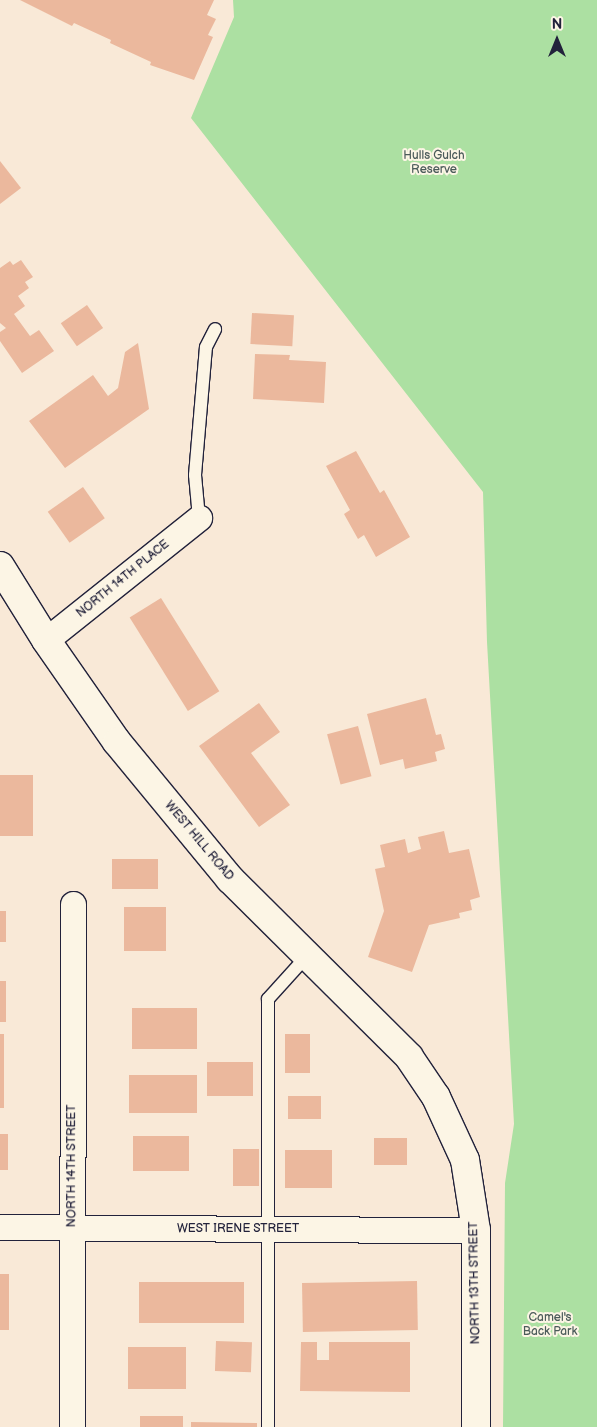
<!DOCTYPE html>
<style>
body{margin:0}
#map{position:relative;width:597px;height:1427px;overflow:hidden;background:#f9e9d7;font-family:"Balsamiq Sans",sans-serif}
div>[style]{position:absolute}
.green>*{inset:0;background:#ace0a2}
.building>*{inset:0;background:#ebb89d;transform-origin:0 0}
.roads{filter:drop-shadow(1px 0 #22223b) drop-shadow(-1px 0 #22223b) drop-shadow(0 1px #22223b) drop-shadow(0 -1px #22223b)}
.service>*{height:12px;margin:-6px;padding:0 6px;transform-origin:6px;border-radius:6px;background:#fcf5e5}
.minor>*{height:25px;margin:-12.5px;padding:0 12.5px;transform-origin:12.5px;border-radius:12.5px;background:#fcf5e5}
.tertiary>*{height:28px;margin:-14px;padding:0 14px;transform-origin:14px;border-radius:14px;background:#fcf5e5}
span{translate:-50% -50%;white-space:nowrap;text-align:center;line-height:1.15;-webkit-text-stroke:4px #fcf5e5;paint-order:stroke}
.park-label{font-size:12px;color:#4b5b5a}
.street-label{font-size:12px;color:#22223b}
.north{position:absolute;left:532px;top:15px;width:50px;height:50px;-webkit-text-stroke:4px #fcf5e5;paint-order:stroke;rotate:0deg;font-size:14px;font-weight:700;line-height:20px;text-align:center;color:#22223b}
.north::after{content:'';display:block;margin:auto;width:18px;height:22px;background:#22223b;clip-path:polygon(50% 0,100% 100%,50% 72%,0 100%)}
</style>
<div id="map">
<div class="green">
<div style="clip-path:polygon(233px 0,597px 0,597px 1427px,503px 1427px,505px 1183px,514px 1124px,487px 642px,483px 492px,191px 118px,234px 17px)"></div>
</div>
<div class="building">
<div style="clip-path:polygon(20px 0,214px 0,207px 15px,216px 19px,208px 35px,213px 37px,194px 80px,150px 65px,151px 62px,110px 43px,111px 40px,74px 23px,72px 26px)"></div>
<div style="clip-path:polygon(0 161px,21px 188px,0 204px)"></div>
<div style="clip-path:polygon(21px 260px,33px 277px,25px 282px,29px 288px,18px 296px,25px 306px,14px 314px,30px 336px,39px 330px,54px 351px,22px 373px,0 341px,0 332px,6px 328px,0 323px,0 268px,10px 261px,13px 265px)"></div>
<div style="left:87px;top:305px;width:28px;height:32px;rotate:55deg"></div>
<div style="left:252px;top:313px;width:42px;height:31px;rotate:3deg"></div>
<div style="clip-path:polygon(138px 343px,149px 409px,65px 468px,29px 421px,93px 375px,108px 396px,118px 388px,125px 352px)"></div>
<div style="clip-path:polygon(255px 354px,290px 355px,289px 360px,326px 362px,324px 403px,253px 399px)"></div>
<div style="clip-path:polygon(356px 451px,380px 493px,384px 490px,410px 537px,376px 557px,364px 535px,358px 539px,344px 514px,350px 510px,326px 466px)"></div>
<div style="left:83px;top:487px;width:38px;height:43px;rotate:55deg"></div>
<div style="left:161px;top:598px;width:110px;height:37px;rotate:58deg"></div>
<div style="clip-path:polygon(426px 698px,436px 735px,441px 734px,445px 749px,435px 752px,437px 761px,405px 769px,403px 759px,380px 765px,367px 714px)"></div>
<div style="clip-path:polygon(259px 703px,280px 732px,251px 753px,290px 805px,259px 827px,199px 746px)"></div>
<div style="left:358px;top:726px;width:52px;height:32px;rotate:75deg"></div>
<div style="left:0;top:775px;width:33px;height:61px"></div>
<div style="clip-path:polygon(444px 831px,449px 853px,469px 849px,480px 897px,470px 900px,472px 910px,459px 913px,460px 918px,429px 925px,412px 972px,368px 957px,384px 911px,375px 869px,385px 867px,380px 845px,405px 839px,408px 853px,421px 849px,418px 837px)"></div>
<div style="left:112px;top:859px;width:46px;height:30px"></div>
<div style="left:124px;top:907px;width:42px;height:44px"></div>
<div style="left:0;top:911px;width:6px;height:31px"></div>
<div style="left:0;top:981px;width:6px;height:41px"></div>
<div style="left:132px;top:1008px;width:65px;height:41px"></div>
<div style="left:0;top:1034px;width:4px;height:74px"></div>
<div style="left:285px;top:1034px;width:25px;height:39px"></div>
<div style="left:207px;top:1062px;width:46px;height:34px"></div>
<div style="left:129px;top:1075px;width:68px;height:38px"></div>
<div style="left:288px;top:1096px;width:33px;height:23px"></div>
<div style="left:0;top:1134px;width:8px;height:36px"></div>
<div style="left:133px;top:1136px;width:56px;height:35px"></div>
<div style="left:374px;top:1138px;width:33px;height:27px"></div>
<div style="left:233px;top:1149px;width:26px;height:37px"></div>
<div style="left:285px;top:1150px;width:47px;height:38px"></div>
<div style="left:0;top:1274px;width:9px;height:56px"></div>
<div style="left:417px;top:1281px;width:49px;height:115px;rotate:89deg"></div>
<div style="left:139px;top:1282px;width:105px;height:41px"></div>
<div style="left:216px;top:1341px;width:36px;height:30px;rotate:2deg"></div>
<div style="clip-path:polygon(301px 1342px,317px 1342px,317px 1360px,329px 1360px,329px 1342px,410px 1342px,410px 1392px,300px 1391px)"></div>
<div style="left:128px;top:1347px;width:58px;height:42px"></div>
<div style="left:140px;top:1416px;width:43px;height:11px"></div>
<div style="clip-path:polygon(191px 1422px,257px 1423px,257px 1427px,191px 1427px)"></div>
</div>
<div class="roads">
<div class="service">
<div style="left:199px;top:518px;width:43px;rotate:-95.3deg"></div>
<div style="left:195px;top:475px;width:128px;rotate:-85.1deg"></div>
<div style="left:206px;top:347px;width:20px;rotate:-63deg"></div>
<div style="left:268px;top:1427px;width:428px;rotate:-90deg"></div>
<div style="left:268px;top:999px;width:58px;rotate:-47.8deg"></div>
</div>
<div class="minor">
<div style="left:46px;top:640px;width:196px;rotate:-38.6deg"></div>
<div style="left:0;top:1227px;width:476px;rotate:0.4deg"></div>
<div style="left:72px;top:1427px;width:523px;rotate:-89.89deg"></div>
</div>
<div class="tertiary">
<div style="left:0;top:566px;width:87px;rotate:58.1deg"></div>
<div style="left:46px;top:640px;width:124px;rotate:55.2deg"></div>
<div style="left:117px;top:742px;width:178px;rotate:50.5deg"></div>
<div style="left:230px;top:879px;width:252px;rotate:44.8deg"></div>
<div style="left:409px;top:1057px;width:48px;rotate:56deg"></div>
<div style="left:436px;top:1097px;width:69px;rotate:65.3deg"></div>
<div style="left:465px;top:1160px;width:71px;rotate:81.1deg"></div>
<div style="left:476px;top:1230px;width:197px;rotate:90deg"></div>
</div>
</div>
<div class="park-label">
<span style="left:434px;top:163px">Hulls Gulch<br>Reserve</span>
<span style="left:550px;top:1325px">Camel's<br>Back Park</span>
</div>
<div class="street-label">
<span style="left:123px;top:579px;rotate:-39deg">NORTH 14TH PLACE</span>
<span style="left:199px;top:841px;rotate:50deg">WEST HILL ROAD</span>
<span style="left:72px;top:1166px;rotate:-90deg">NORTH 14TH STREET</span>
<span style="left:238px;top:1229px">WEST IRENE STREET</span>
<span style="left:475px;top:1283px;rotate:-91deg">NORTH 13TH STREET</span>
</div>
<div class="north">N</div>
</div>
